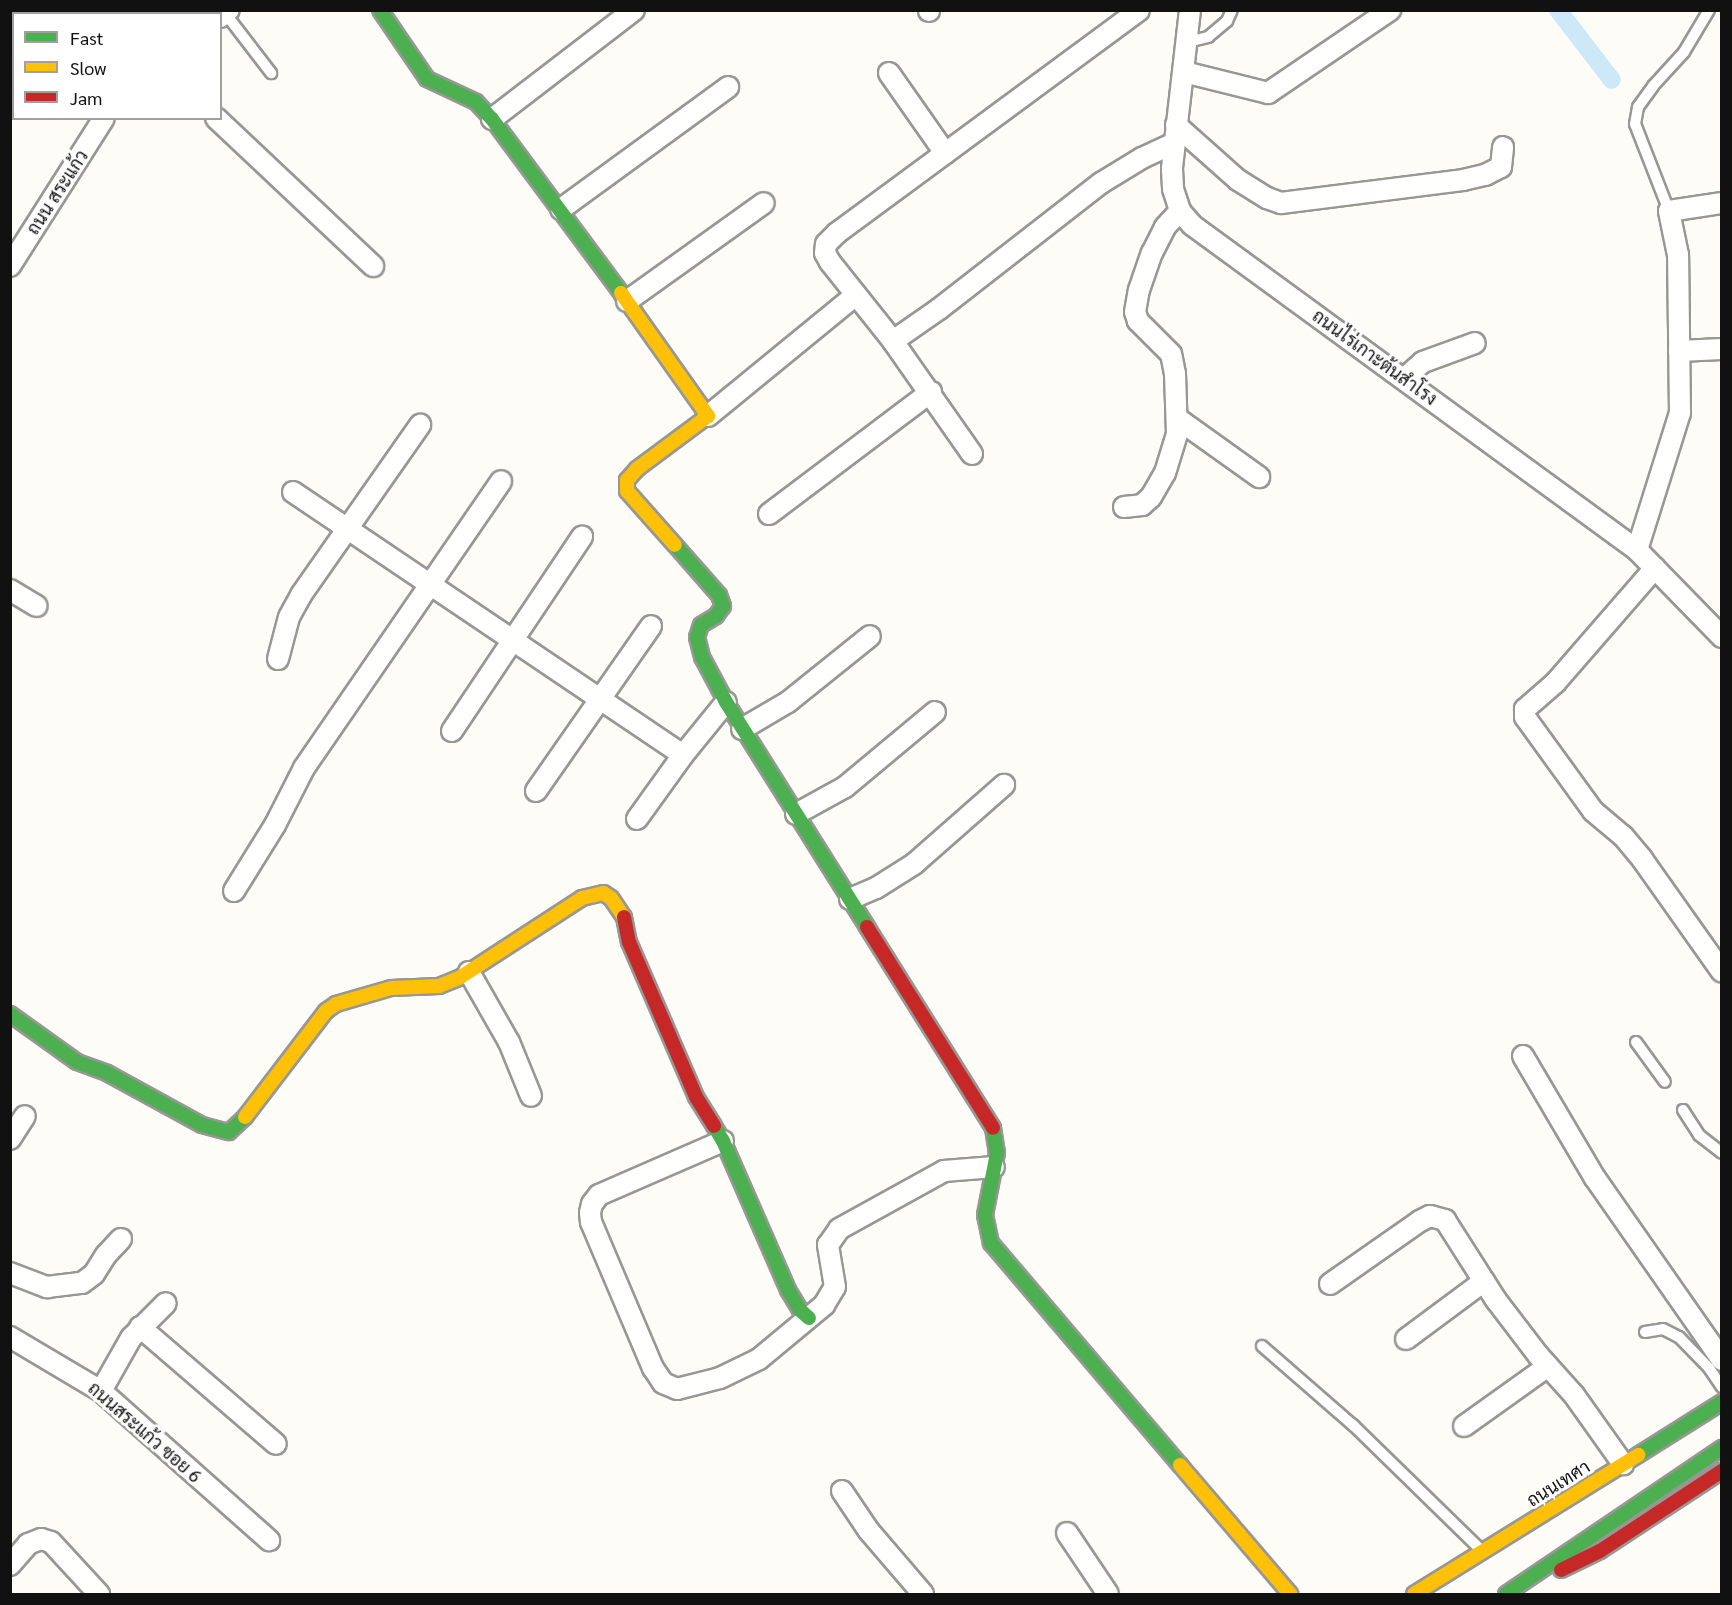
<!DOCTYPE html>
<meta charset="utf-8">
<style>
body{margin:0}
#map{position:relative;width:1732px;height:1605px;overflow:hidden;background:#fdfcf7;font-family:Georgia,Sarabun,serif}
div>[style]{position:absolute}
.canal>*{height:18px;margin:-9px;padding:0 9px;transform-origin:9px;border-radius:9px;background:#cde8f7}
.roads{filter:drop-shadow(2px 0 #979795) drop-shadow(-2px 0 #979795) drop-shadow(0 2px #979795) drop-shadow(0 -2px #979795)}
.lane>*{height:10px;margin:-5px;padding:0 5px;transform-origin:5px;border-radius:5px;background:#fffffe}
.street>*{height:20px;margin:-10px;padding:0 10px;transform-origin:10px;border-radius:10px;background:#fffffe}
.fast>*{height:14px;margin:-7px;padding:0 7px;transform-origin:7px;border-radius:7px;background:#4caf50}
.slow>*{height:14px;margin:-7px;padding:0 7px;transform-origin:7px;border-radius:7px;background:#ffc107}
.jam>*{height:14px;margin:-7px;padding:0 7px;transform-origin:7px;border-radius:7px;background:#c62828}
span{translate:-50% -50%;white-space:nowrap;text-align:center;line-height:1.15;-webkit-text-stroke:6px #fff;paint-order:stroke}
.street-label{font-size:18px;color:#111}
.frame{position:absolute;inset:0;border:12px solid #111;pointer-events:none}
.legend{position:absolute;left:12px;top:12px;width:210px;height:108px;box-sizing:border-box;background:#fff;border:2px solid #a0a0a0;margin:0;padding:8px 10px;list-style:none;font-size:18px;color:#111}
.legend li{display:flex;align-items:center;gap:12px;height:30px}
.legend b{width:30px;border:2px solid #a0a0a0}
</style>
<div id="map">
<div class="canal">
<div style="left:1558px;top:10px;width:88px;rotate:52.4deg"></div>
<div style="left:73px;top:14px;width:5px;rotate:-53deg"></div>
<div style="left:10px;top:79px;width:6px;rotate:-45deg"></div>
</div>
<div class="roads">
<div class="lane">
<div style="left:225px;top:13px;width:76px;rotate:52.5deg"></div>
<div style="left:1188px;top:42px;width:21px;rotate:-14deg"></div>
<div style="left:1208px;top:37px;width:25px;rotate:-40deg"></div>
<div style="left:1227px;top:21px;width:12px;rotate:-66deg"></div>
<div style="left:1669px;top:211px;width:93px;rotate:-111.3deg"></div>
<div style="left:1635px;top:124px;width:17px;rotate:-80deg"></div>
<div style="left:1638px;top:107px;width:26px;rotate:-54deg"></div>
<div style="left:1653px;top:86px;width:46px;rotate:-47.6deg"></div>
<div style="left:1684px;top:52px;width:49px;rotate:-59.2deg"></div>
<div style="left:1636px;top:1042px;width:49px;rotate:54.1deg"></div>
<div style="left:1683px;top:1110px;width:30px;rotate:57deg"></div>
<div style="left:1699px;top:1135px;width:29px;rotate:38deg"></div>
<div style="left:1645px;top:1332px;width:18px;rotate:-9deg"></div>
<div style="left:1663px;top:1329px;width:18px;rotate:27deg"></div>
<div style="left:1679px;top:1337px;width:43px;rotate:45.9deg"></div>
<div style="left:1709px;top:1368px;width:23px;rotate:56deg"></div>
<div style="left:1262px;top:1346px;width:121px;rotate:41deg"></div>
<div style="left:1353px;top:1425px;width:177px;rotate:44.3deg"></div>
</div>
<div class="street">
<div style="left:1190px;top:10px;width:160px;rotate:96.5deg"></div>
<div style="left:1172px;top:169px;width:20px;rotate:87deg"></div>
<div style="left:1173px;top:189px;width:23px;rotate:72deg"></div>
<div style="left:1180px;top:211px;width:18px;rotate:49deg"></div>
<div style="left:1192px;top:225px;width:551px;rotate:36.14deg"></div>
<div style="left:1637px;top:550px;width:122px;rotate:45.7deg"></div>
<div style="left:929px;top:11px;width:1px;rotate:-90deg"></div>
<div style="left:220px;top:17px;width:11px;rotate:-38deg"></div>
<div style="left:1184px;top:72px;width:87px;rotate:14deg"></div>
<div style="left:1268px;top:93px;width:148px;rotate:-34.2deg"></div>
<div style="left:889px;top:73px;width:98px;rotate:55deg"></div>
<div style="left:216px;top:118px;width:216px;rotate:43.3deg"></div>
<div style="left:492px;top:119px;width:179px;rotate:-37.5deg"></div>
<div style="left:1176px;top:125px;width:83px;rotate:41.6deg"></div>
<div style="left:1238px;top:180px;width:34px;rotate:32deg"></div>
<div style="left:1267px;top:198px;width:15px;rotate:20deg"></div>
<div style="left:1281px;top:203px;width:183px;rotate:-7.2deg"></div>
<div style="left:1463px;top:180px;width:23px;rotate:-13deg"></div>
<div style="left:1485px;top:175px;width:18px;rotate:-27deg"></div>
<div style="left:1501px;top:167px;width:20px;rotate:-84deg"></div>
<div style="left:561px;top:209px;width:207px;rotate:-36.1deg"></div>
<div style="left:10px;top:266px;width:175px;rotate:-57.6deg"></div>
<div style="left:627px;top:301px;width:168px;rotate:-35.6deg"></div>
<div style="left:893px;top:341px;width:56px;rotate:-34.8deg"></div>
<div style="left:939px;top:309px;width:205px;rotate:-37.9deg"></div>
<div style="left:1101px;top:183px;width:48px;rotate:-31.4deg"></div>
<div style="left:1142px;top:158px;width:35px;rotate:-25deg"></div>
<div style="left:1679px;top:351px;width:43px;rotate:-2.7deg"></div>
<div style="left:1405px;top:378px;width:24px;rotate:-42deg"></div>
<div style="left:1423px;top:362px;width:55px;rotate:-20.1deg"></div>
<div style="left:708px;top:416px;width:191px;rotate:-39.3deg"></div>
<div style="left:1178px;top:419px;width:100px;rotate:35.6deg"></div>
<div style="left:972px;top:454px;width:138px;rotate:-125deg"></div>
<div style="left:893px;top:341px;width:101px;rotate:-128.6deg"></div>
<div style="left:830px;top:262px;width:10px;rotate:-119deg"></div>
<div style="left:825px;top:253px;width:9px;rotate:-84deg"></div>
<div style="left:826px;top:244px;width:16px;rotate:-45deg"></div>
<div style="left:837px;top:233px;width:375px;rotate:-36.4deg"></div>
<div style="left:293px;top:492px;width:470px;rotate:34deg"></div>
<div style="left:1124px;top:507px;width:18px;rotate:-6deg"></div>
<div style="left:1142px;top:505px;width:12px;rotate:-42deg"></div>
<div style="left:1151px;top:497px;width:28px;rotate:-60deg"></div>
<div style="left:1165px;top:473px;width:41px;rotate:-72.9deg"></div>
<div style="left:1177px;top:434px;width:60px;rotate:-91.9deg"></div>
<div style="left:1175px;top:374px;width:20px;rotate:-101deg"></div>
<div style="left:1171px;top:354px;width:47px;rotate:-135deg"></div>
<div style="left:1138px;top:321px;width:9px;rotate:-108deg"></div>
<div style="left:1135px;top:312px;width:22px;rotate:-80deg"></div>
<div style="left:1139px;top:290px;width:39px;rotate:-71deg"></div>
<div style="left:1152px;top:253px;width:29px;rotate:-63deg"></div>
<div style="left:1165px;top:227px;width:22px;rotate:-47deg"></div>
<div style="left:769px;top:514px;width:203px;rotate:-37deg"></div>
<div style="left:1637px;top:550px;width:144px;rotate:-72.6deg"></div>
<div style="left:1680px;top:413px;width:158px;rotate:-90.7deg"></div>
<div style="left:1678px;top:255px;width:45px;rotate:-101.6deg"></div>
<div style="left:1669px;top:211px;width:54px;rotate:-8.6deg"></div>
<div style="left:1655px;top:568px;width:152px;rotate:131deg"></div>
<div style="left:1555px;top:683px;width:40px;rotate:139deg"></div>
<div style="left:1525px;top:709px;width:8px;rotate:90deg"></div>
<div style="left:1525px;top:717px;width:116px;rotate:54.1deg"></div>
<div style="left:1593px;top:811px;width:39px;rotate:40deg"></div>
<div style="left:1623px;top:836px;width:30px;rotate:50deg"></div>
<div style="left:1642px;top:859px;width:138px;rotate:54.7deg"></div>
<div style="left:10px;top:590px;width:31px;rotate:31deg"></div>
<div style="left:278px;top:659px;width:43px;rotate:-75.3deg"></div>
<div style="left:289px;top:617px;width:25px;rotate:-61deg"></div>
<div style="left:301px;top:595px;width:208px;rotate:-55deg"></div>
<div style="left:742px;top:729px;width:53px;rotate:-30.4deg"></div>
<div style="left:788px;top:702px;width:105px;rotate:-38.8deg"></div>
<div style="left:452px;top:731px;width:234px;rotate:-56.2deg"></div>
<div style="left:536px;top:791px;width:201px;rotate:-55.1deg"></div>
<div style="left:796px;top:814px;width:56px;rotate:-28.9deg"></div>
<div style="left:845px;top:787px;width:117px;rotate:-39.8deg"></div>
<div style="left:637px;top:819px;width:79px;rotate:-54.3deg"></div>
<div style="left:683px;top:755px;width:68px;rotate:-50.9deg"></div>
<div style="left:234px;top:891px;width:78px;rotate:-58.2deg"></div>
<div style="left:275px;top:825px;width:64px;rotate:-63deg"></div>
<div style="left:304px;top:768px;width:348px;rotate:-55.5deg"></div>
<div style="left:850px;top:899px;width:28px;rotate:-23deg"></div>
<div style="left:876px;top:888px;width:45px;rotate:-32.3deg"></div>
<div style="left:914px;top:864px;width:120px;rotate:-41.3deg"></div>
<div style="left:469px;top:972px;width:81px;rotate:60.3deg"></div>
<div style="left:509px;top:1042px;width:58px;rotate:67.8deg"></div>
<div style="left:1523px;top:1056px;width:142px;rotate:59.5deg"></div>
<div style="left:1595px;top:1178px;width:222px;rotate:55.1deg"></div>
<div style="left:10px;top:1139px;width:27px;rotate:-57deg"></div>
<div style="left:723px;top:1141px;width:135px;rotate:156.5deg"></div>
<div style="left:599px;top:1195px;width:11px;rotate:128deg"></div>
<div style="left:592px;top:1204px;width:9px;rotate:103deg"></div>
<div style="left:590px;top:1213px;width:9px;rotate:84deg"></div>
<div style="left:591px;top:1222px;width:159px;rotate:67deg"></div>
<div style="left:653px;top:1368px;width:18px;rotate:56deg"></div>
<div style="left:663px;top:1383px;width:15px;rotate:23deg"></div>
<div style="left:677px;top:1389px;width:44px;rotate:-14.3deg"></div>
<div style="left:720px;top:1378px;width:43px;rotate:-26deg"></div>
<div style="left:759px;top:1359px;width:85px;rotate:-39.7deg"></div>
<div style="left:824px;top:1305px;width:21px;rotate:-59deg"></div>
<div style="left:835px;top:1287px;width:43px;rotate:-99.5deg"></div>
<div style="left:828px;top:1245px;width:19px;rotate:-55deg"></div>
<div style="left:839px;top:1229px;width:120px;rotate:-28.9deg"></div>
<div style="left:944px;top:1171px;width:50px;rotate:-4.6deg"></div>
<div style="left:10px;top:1273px;width:40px;rotate:21deg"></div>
<div style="left:47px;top:1287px;width:35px;rotate:-7deg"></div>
<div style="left:82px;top:1283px;width:15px;rotate:-37deg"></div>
<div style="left:94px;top:1274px;width:22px;rotate:-58deg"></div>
<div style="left:106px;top:1255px;width:22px;rotate:-47deg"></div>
<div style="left:1330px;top:1284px;width:110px;rotate:-35deg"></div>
<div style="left:1420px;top:1221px;width:11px;rotate:-27deg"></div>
<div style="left:1430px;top:1216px;width:16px;rotate:15deg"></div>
<div style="left:1445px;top:1220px;width:95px;rotate:57.5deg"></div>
<div style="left:1496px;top:1300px;width:69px;rotate:52.6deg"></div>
<div style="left:1538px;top:1355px;width:54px;rotate:48deg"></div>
<div style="left:1574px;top:1395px;width:85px;rotate:54.6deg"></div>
<div style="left:140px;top:1327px;width:179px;rotate:40.7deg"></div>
<div style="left:10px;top:1337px;width:106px;rotate:30.7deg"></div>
<div style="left:101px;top:1391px;width:225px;rotate:41.6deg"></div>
<div style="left:1406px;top:1339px;width:97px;rotate:-36.6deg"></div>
<div style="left:101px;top:1391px;width:61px;rotate:-60.5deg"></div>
<div style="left:131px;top:1338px;width:49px;rotate:-45deg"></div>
<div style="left:1464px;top:1426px;width:103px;rotate:-35.5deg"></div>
<div style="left:842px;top:1491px;width:48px;rotate:56deg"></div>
<div style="left:869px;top:1531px;width:83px;rotate:49.4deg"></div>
<div style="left:1067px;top:1533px;width:73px;rotate:56.1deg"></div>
<div style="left:10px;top:1565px;width:28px;rotate:-49deg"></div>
<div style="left:28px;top:1544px;width:14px;rotate:-21deg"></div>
<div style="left:41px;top:1539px;width:10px;rotate:17deg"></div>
<div style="left:51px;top:1542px;width:71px;rotate:47.3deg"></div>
</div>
<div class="fast">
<div style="left:380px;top:10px;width:83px;rotate:55.7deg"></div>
<div style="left:427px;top:79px;width:54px;rotate:25.1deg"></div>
<div style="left:476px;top:102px;width:23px;rotate:47deg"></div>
<div style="left:492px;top:119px;width:217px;rotate:53.4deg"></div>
<div style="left:675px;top:545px;width:67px;rotate:48.7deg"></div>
<div style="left:719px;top:595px;width:12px;rotate:70deg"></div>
<div style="left:723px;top:606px;width:12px;rotate:125deg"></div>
<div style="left:716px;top:616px;width:17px;rotate:149deg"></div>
<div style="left:701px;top:625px;width:13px;rotate:108deg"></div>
<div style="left:697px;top:637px;width:21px;rotate:76deg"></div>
<div style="left:702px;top:657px;width:51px;rotate:61.9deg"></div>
<div style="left:726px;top:702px;width:266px;rotate:57.9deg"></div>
<div style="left:10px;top:1014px;width:82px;rotate:35.6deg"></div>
<div style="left:77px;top:1062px;width:32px;rotate:20deg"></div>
<div style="left:107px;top:1073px;width:108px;rotate:28.7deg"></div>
<div style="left:202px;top:1125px;width:28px;rotate:15deg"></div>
<div style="left:229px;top:1132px;width:22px;rotate:-43deg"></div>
<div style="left:714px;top:1126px;width:17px;rotate:59deg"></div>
<div style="left:723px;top:1141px;width:163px;rotate:66.4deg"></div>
<div style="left:788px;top:1290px;width:23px;rotate:59deg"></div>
<div style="left:800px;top:1310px;width:12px;rotate:42deg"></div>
<div style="left:993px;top:1128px;width:25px;rotate:81deg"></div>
<div style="left:997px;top:1153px;width:63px;rotate:101deg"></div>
<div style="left:985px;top:1215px;width:29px;rotate:78deg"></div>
<div style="left:991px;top:1243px;width:292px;rotate:49.6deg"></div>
<div style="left:1638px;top:1455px;width:99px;rotate:-32.2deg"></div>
<div style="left:1506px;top:1594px;width:261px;rotate:-34.1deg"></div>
</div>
<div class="slow">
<div style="left:621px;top:293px;width:151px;rotate:54.7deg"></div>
<div style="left:708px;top:416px;width:89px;rotate:143.3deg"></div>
<div style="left:637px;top:469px;width:15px;rotate:132deg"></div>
<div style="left:627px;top:480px;width:11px;rotate:90deg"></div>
<div style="left:627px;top:491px;width:72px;rotate:48.4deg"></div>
<div style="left:245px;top:1117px;width:133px;rotate:-52.6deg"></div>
<div style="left:326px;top:1011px;width:12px;rotate:-35deg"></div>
<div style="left:336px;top:1004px;width:57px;rotate:-16.2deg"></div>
<div style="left:391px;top:988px;width:48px;rotate:-2.4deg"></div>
<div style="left:439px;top:986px;width:22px;rotate:-22deg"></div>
<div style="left:459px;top:978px;width:147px;rotate:-33deg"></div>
<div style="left:582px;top:898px;width:22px;rotate:-13deg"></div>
<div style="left:603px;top:893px;width:9px;rotate:32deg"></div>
<div style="left:611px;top:898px;width:23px;rotate:56deg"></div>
<div style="left:1180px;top:1465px;width:170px;rotate:49.5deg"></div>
<div style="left:1414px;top:1594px;width:264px;rotate:-31.8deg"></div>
</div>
<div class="jam">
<div style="left:624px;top:917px;width:25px;rotate:79deg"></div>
<div style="left:629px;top:942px;width:169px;rotate:66.6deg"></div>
<div style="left:696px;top:1097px;width:34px;rotate:58deg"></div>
<div style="left:867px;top:927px;width:237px;rotate:57.9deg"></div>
<div style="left:1561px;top:1570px;width:43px;rotate:-26deg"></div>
<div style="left:1600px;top:1551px;width:146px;rotate:-33.3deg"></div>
</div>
</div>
<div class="street-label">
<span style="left:57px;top:192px;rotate:-57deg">ถนน สระแก้ว</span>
<span style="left:1375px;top:357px;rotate:36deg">ถนนไร่เกาะต้นสำโรง</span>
<span style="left:145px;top:1432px;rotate:41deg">ถนนสระแก้ว ซอย 6</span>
<span style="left:1558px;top:1483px;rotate:-32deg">ถนนเทศา</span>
</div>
<div class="frame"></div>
<ul class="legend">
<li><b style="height:8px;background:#4caf50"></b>Fast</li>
<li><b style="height:8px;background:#ffc107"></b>Slow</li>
<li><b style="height:8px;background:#c62828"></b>Jam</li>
</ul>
</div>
